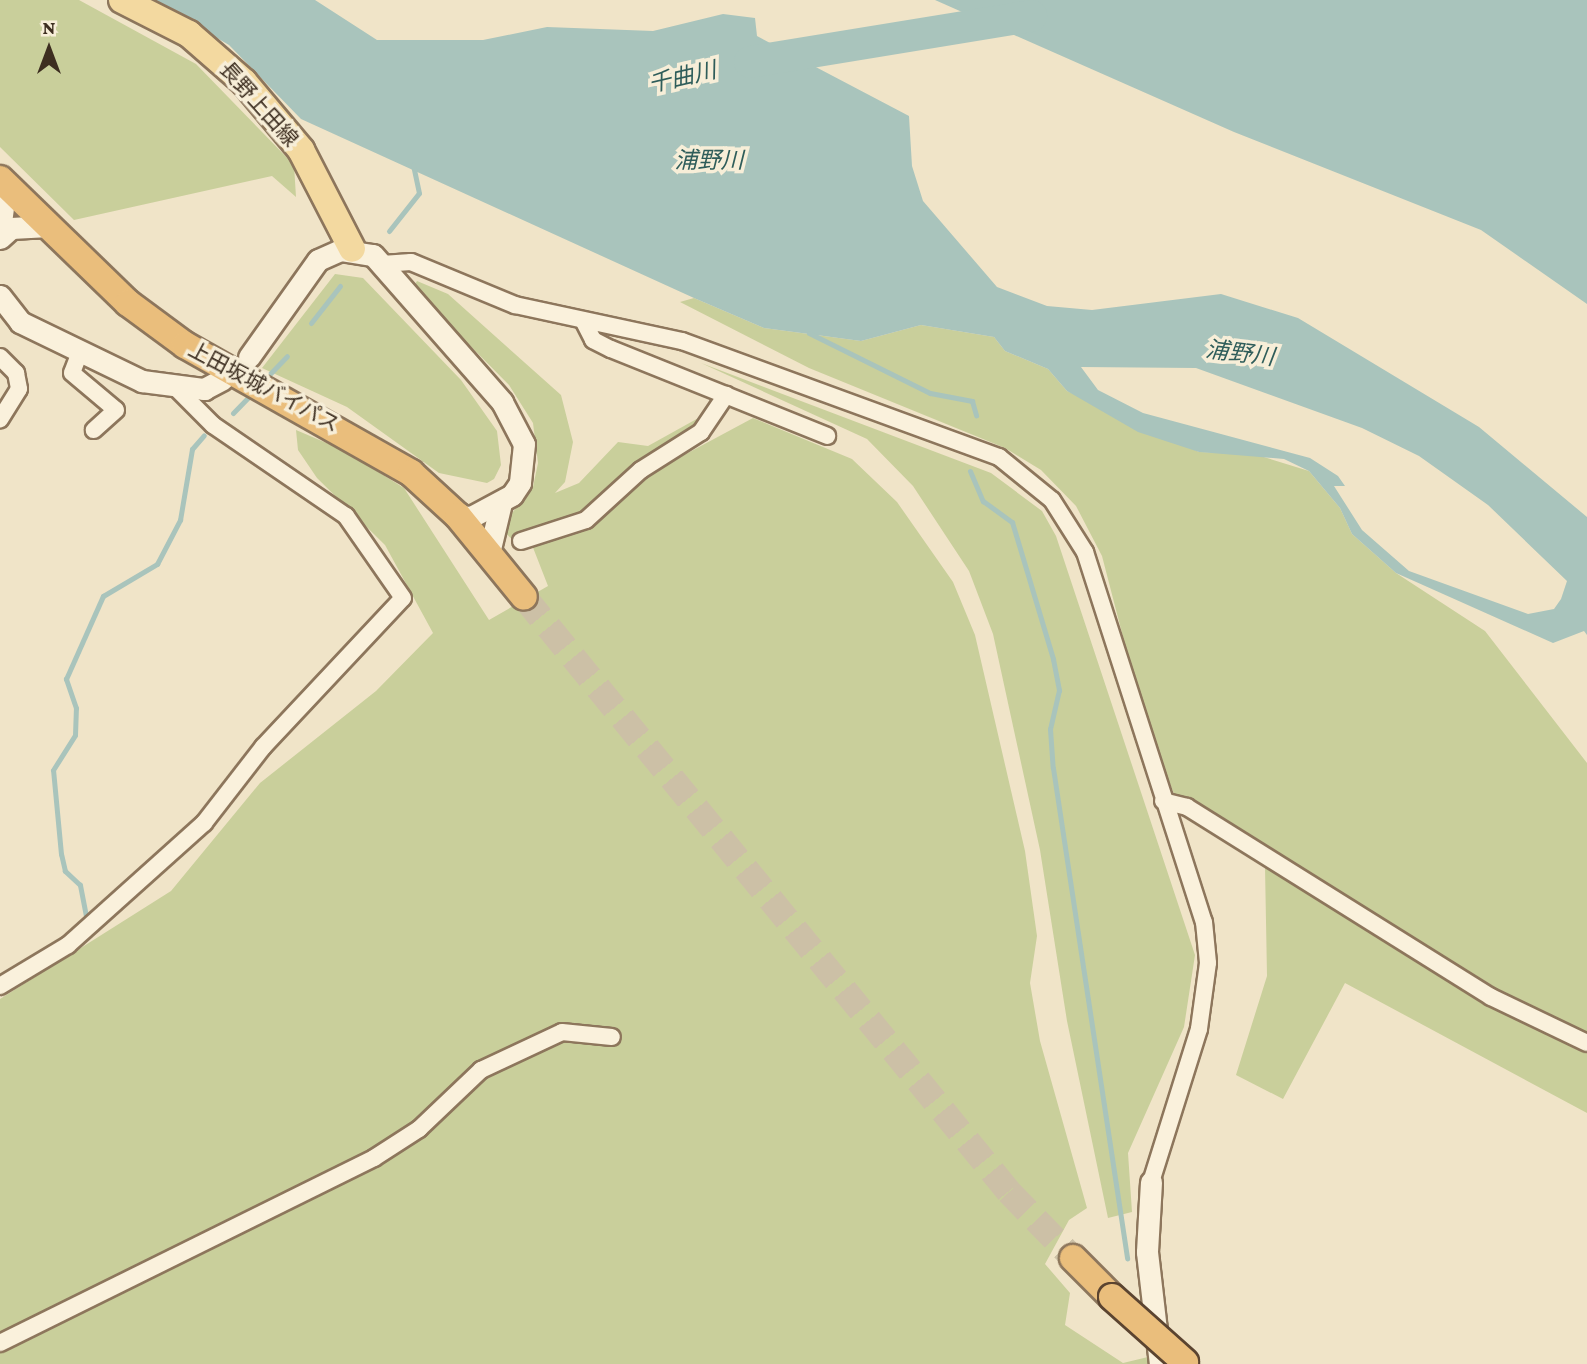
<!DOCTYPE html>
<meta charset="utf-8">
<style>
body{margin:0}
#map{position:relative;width:1587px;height:1364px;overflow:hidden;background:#f0e4c8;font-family:"Crimson Pro","Noto Sans JP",serif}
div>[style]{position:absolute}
.green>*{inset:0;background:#c9cf9b}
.water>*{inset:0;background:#a9c4bc}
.stream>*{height:5px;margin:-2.5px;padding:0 2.5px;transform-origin:2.5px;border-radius:2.5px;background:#a9c4bc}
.river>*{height:32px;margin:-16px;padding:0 16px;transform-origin:16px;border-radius:16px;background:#a9c4bc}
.trunk-tunnel>*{height:26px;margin-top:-13px;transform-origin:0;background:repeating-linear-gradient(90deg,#ccc0a6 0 26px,transparent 0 39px)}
.roads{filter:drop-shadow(2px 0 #8d765c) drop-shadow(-2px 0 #8d765c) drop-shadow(0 2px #8d765c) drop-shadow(0 -2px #8d765c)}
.minor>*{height:16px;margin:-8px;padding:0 8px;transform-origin:8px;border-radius:8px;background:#faf1dc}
.tertiary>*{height:21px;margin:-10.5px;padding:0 10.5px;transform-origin:10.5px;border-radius:10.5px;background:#faf1dc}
.primary>*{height:26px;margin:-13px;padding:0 13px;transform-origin:13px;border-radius:13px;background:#f3d9a0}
.trunk>*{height:26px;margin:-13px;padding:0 13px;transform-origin:13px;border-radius:13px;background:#eabe7c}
.bridges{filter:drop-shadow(2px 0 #5b4430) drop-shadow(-2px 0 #5b4430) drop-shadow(0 2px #5b4430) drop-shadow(0 -2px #5b4430)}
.trunk-bridge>*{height:26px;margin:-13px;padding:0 13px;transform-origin:13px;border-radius:13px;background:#eabe7c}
span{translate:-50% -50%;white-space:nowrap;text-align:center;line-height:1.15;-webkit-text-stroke:7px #f7eed8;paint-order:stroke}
.street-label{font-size:21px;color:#3d2e20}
.water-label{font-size:23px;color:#2f5d5a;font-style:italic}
.north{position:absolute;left:14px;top:14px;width:70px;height:70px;-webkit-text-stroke:5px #f7eed8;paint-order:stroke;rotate:0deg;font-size:19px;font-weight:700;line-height:28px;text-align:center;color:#3d2e20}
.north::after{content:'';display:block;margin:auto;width:24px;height:32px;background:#3d2e20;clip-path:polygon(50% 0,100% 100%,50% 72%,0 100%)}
</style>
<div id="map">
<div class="green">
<div style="clip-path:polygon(0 0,79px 0,196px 64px,294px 165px,296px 197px,272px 176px,74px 220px,0 147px)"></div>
<div style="clip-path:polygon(335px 274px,363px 278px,461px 380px,497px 431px,501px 465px,494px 479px,487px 483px,439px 473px,347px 407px,262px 368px)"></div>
<div style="clip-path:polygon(417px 281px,448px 294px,561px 395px,573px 442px,565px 482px,555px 493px,579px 483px,618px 442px,648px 446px,702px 416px,701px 423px,584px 516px,514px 541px,500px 528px,533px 487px,538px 463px,533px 423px,509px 385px,413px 288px)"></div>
<div style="clip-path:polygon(694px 298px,764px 328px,861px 341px,921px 325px,994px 337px,1005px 351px,1048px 369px,1067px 391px,1199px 452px,1254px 454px,1309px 471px,1340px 508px,1352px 534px,1396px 573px,1485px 631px,1587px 763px,1587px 1113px,1345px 983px,1283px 1099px,1236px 1075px,1267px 976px,1265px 867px,1193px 821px,1176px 799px,1143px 714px,1102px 556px,1076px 506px,1041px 470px,1005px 448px,809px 368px,680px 302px)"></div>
<div style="clip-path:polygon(701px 363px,991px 473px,1042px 511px,1056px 536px,1195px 955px,1184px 1027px,1128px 1153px,1132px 1212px,1108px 1218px,1067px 1021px,1040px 850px,993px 634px,969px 571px,913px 486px,867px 439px)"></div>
<div style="clip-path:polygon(753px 418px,852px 459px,897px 502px,953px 582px,975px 635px,1025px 851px,1037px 936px,1030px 983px,1040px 1041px,1087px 1208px,1069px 1220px,1045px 1264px,1070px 1293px,1065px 1325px,1123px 1363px,1148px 1357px,1149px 1364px,0 1364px,0 999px,171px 891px,260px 783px,376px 691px,433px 633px,385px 545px,317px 478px,298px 450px,296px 430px,343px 450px,404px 488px,489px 620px,548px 586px,532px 545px,609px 511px,645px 476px)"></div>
</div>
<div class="water">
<div style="clip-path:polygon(evenodd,152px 0,315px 0,377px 40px,483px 40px,547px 27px,653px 31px,723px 14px,755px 18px,757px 36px,909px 116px,912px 166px,923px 201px,997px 287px,1047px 306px,1092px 310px,1221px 294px,1298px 318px,1479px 427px,1587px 517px,1587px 635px,1584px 631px,1553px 643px,1396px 573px,1352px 534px,1340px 508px,1309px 471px,1284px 459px,1199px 452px,1138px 432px,1067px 391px,1048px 369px,1005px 351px,994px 337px,921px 325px,861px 341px,764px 328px,694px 298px,301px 119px,229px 45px,152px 0,1081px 367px,1196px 368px,1362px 428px,1419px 456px,1488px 505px,1567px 581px,1561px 599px,1554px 609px,1528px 614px,1409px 571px,1362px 530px,1334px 486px,1345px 486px,1338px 476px,1310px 458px,1143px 413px,1098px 390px,1081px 367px)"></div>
<div style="clip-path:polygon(935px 0,1587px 0,1587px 304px,1481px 230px,1234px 132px)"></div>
</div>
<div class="stream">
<div style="left:389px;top:231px;width:48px;rotate:-51.7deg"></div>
<div style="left:419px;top:193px;width:29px;rotate:-102deg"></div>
<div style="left:311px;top:323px;width:47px;rotate:-51.9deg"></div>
<div style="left:809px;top:333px;width:135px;rotate:26.4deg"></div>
<div style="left:930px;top:393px;width:43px;rotate:10.8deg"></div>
<div style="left:972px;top:401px;width:15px;rotate:74deg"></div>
<div style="left:264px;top:380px;width:33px;rotate:-46deg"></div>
<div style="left:233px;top:413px;width:29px;rotate:-46deg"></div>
<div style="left:970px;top:471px;width:33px;rotate:67deg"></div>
<div style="left:983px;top:501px;width:36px;rotate:36deg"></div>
<div style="left:1012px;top:522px;width:143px;rotate:73.3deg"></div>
<div style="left:1053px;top:659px;width:32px;rotate:79deg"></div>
<div style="left:1059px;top:690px;width:40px;rotate:103deg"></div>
<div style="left:1050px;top:729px;width:39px;rotate:86deg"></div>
<div style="left:1053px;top:768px;width:496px;rotate:81.4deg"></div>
<div style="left:86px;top:916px;width:32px;rotate:-101deg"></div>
<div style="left:80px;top:885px;width:21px;rotate:-137deg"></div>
<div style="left:65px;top:871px;width:17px;rotate:-103deg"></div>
<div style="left:61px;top:854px;width:84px;rotate:-95.4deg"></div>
<div style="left:53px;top:770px;width:41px;rotate:-57.8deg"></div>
<div style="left:75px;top:735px;width:27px;rotate:-88deg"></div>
<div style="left:76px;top:708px;width:31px;rotate:-109deg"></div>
<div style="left:66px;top:679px;width:91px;rotate:-66deg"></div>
<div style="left:103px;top:596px;width:63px;rotate:-30.7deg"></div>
<div style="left:157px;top:564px;width:50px;rotate:-62.4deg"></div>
<div style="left:180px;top:520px;width:72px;rotate:-80.4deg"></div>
<div style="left:192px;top:449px;width:18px;rotate:-49deg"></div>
</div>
<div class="river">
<div style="left:750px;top:62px;width:285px;rotate:-9.3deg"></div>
</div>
<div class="trunk-tunnel">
<div style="left:524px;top:597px;width:768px;rotate:50.82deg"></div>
<div style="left:1009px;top:1192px;width:92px;rotate:45.9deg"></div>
</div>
<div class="roads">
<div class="minor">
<div style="left:382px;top:264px;width:29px;rotate:-4deg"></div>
<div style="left:411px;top:262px;width:113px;rotate:22.5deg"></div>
<div style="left:515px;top:305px;width:171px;rotate:12.2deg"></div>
<div style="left:682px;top:341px;width:338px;rotate:20.1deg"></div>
<div style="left:999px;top:457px;width:68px;rotate:39.1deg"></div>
<div style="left:1052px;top:500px;width:62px;rotate:57.6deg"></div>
<div style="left:1085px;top:552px;width:389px;rotate:72.2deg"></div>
<div style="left:1204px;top:922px;width:41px;rotate:84.4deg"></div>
<div style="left:1208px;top:963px;width:67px;rotate:97.8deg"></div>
<div style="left:1199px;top:1029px;width:160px;rotate:107.4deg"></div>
<div style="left:584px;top:322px;width:20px;rotate:63deg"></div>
<div style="left:593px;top:340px;width:20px;rotate:27deg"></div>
<div style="left:611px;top:349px;width:233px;rotate:21.9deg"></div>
<div style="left:80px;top:352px;width:22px;rotate:111deg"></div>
<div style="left:72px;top:373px;width:57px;rotate:40.1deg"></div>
<div style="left:116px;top:410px;width:30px;rotate:138deg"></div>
<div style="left:0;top:357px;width:23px;rotate:45deg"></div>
<div style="left:16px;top:373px;width:16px;rotate:79deg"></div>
<div style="left:19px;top:389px;width:36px;rotate:122deg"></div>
<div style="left:521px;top:541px;width:68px;rotate:-17.9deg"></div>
<div style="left:586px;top:520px;width:74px;rotate:-42.3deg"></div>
<div style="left:641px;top:470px;width:71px;rotate:-32.3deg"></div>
<div style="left:701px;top:432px;width:45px;rotate:-56deg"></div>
<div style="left:1163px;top:801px;width:25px;rotate:14deg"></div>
<div style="left:1187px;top:807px;width:358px;rotate:32deg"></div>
<div style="left:1491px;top:997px;width:106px;rotate:25.6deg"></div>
<div style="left:0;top:986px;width:79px;rotate:-31.1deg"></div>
<div style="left:68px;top:945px;width:183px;rotate:-41.9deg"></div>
<div style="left:204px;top:823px;width:96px;rotate:-52.2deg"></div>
<div style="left:263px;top:747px;width:204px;rotate:-46.8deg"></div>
<div style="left:403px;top:598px;width:100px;rotate:-124.8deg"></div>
<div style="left:346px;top:516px;width:161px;rotate:-145.6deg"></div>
<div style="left:213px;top:425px;width:57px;rotate:-135deg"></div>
<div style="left:0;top:1343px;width:417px;rotate:-26.3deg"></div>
<div style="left:374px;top:1158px;width:54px;rotate:-32.8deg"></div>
<div style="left:419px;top:1129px;width:86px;rotate:-43.6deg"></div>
<div style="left:481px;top:1070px;width:89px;rotate:-25.1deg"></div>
<div style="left:562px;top:1032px;width:50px;rotate:5.7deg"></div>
</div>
<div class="tertiary">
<div style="left:0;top:230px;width:45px;rotate:-82.4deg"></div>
<div style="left:0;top:238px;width:15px;rotate:-42deg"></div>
<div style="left:11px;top:228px;width:33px;rotate:-3deg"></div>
<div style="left:0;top:296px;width:33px;rotate:52deg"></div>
<div style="left:20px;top:322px;width:136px;rotate:25.8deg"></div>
<div style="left:142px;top:381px;width:63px;rotate:7.4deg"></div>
<div style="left:204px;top:389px;width:21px;rotate:-28deg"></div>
<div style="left:249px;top:357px;width:119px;rotate:-54.6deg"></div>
<div style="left:318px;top:260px;width:24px;rotate:-24deg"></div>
<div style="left:340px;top:250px;width:33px;rotate:9deg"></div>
<div style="left:373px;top:255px;width:196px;rotate:48.7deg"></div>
<div style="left:502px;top:402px;width:47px;rotate:62.4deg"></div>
<div style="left:524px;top:444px;width:39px;rotate:96deg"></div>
<div style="left:520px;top:483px;width:14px;rotate:124deg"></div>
<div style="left:512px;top:495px;width:47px;rotate:151.8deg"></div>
<div style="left:471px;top:517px;width:13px;rotate:-176deg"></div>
<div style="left:489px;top:553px;width:51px;rotate:-76.5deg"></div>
<div style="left:1151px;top:1182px;width:70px;rotate:93.3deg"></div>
<div style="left:1147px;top:1252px;width:113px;rotate:83.4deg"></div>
</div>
<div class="primary">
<div style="left:122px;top:0;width:75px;rotate:26.9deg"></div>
<div style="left:189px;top:34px;width:73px;rotate:41.1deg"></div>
<div style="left:244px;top:82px;width:89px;rotate:50deg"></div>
<div style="left:301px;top:150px;width:111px;rotate:62.7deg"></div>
</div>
<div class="trunk">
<div style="left:0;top:179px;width:178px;rotate:44.1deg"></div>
<div style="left:128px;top:303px;width:71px;rotate:36.4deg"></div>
<div style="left:185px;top:345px;width:260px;rotate:29.5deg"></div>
<div style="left:411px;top:473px;width:64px;rotate:42.5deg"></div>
<div style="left:458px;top:516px;width:104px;rotate:50.8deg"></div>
<div style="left:1073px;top:1258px;width:55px;rotate:45deg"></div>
</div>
</div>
<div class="bridges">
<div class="trunk-bridge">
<div style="left:1112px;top:1297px;width:98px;rotate:41.7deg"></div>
</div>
</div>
<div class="street-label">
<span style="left:259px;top:104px;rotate:48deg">長野上田線</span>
<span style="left:264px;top:387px;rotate:28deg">上田坂城バイパス</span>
</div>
<div class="water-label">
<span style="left:682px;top:77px;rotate:-13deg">千曲川</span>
<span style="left:709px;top:160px">浦野川</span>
<span style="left:1240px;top:353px;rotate:7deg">浦野川</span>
</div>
<div class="north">N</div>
</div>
